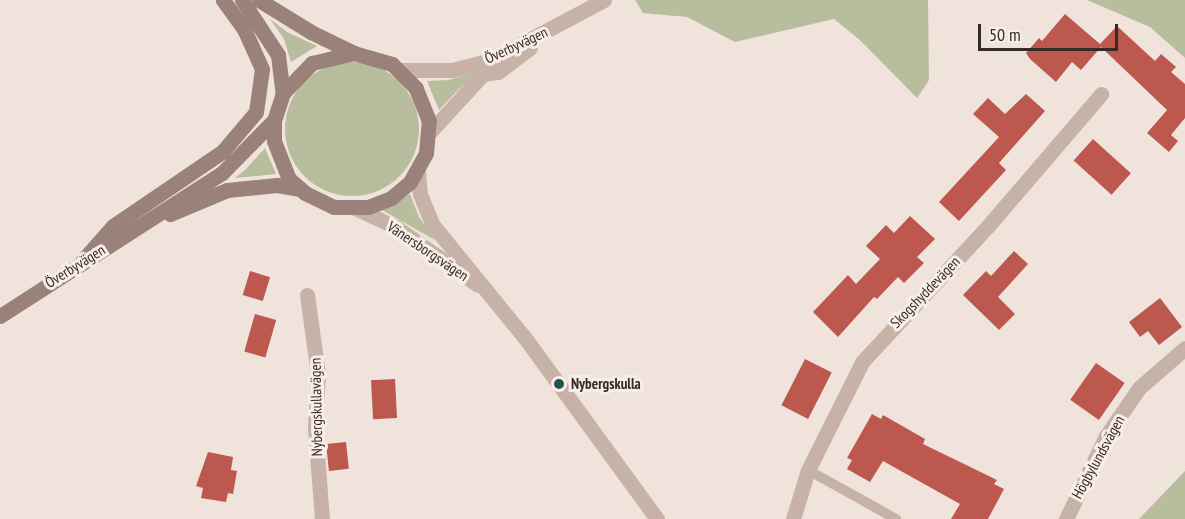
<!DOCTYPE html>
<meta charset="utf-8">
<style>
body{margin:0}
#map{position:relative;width:1185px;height:519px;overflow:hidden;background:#f0e3db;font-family:"PT Sans Narrow",sans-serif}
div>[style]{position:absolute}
.green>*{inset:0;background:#b7bd9d}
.round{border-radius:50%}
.building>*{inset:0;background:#bc584d;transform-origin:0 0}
.service>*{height:10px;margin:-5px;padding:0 5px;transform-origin:5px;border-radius:5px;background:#c7b2a8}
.minor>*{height:15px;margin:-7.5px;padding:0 7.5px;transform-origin:7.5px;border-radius:7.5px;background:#c7b2a8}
.tertiary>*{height:15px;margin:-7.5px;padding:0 7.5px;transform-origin:7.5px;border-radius:7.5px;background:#c7b2a8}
.secondary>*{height:15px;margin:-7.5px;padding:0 7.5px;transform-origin:7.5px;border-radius:7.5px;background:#9a817a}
.dots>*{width:16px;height:16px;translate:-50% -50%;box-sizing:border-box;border:3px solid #f8eee7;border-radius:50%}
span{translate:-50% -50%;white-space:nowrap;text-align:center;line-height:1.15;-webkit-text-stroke:6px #f8eee7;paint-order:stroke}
.street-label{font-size:15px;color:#342a28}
.poi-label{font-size:15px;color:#342a28;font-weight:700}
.left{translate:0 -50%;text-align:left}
.scale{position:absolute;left:978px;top:24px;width:140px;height:27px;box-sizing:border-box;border:3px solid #342a28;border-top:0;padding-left:8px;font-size:18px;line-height:21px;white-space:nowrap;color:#342a28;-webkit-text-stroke:4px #f8eee7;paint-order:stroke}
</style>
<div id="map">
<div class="green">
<div style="clip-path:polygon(635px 0,928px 0,929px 80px,917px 98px,861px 41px,834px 19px,735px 42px,687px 17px,643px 13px)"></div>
<div style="clip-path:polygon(1087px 0,1185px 0,1185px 58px,1150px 27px)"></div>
<div style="clip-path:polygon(270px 19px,287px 32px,317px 46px,291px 62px,284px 39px)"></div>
<div class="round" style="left:285px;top:62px;width:134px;height:134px"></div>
<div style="clip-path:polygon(483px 70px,461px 87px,439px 110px,427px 81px,448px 80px)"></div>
<div style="clip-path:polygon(265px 148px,276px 174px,235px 178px,246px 169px)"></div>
<div style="clip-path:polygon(410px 194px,419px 217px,435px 240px,382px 210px)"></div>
<div style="clip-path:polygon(1185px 471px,1185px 519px,1139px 519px)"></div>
</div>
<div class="building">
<div style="clip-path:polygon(1065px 14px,1100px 44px,1117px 26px,1155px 61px,1161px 54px,1176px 67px,1171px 72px,1185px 84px,1185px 118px,1171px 135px,1178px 141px,1169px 152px,1147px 133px,1167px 110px,1101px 47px,1081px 70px,1072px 62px,1056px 82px,1030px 59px,1026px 53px,1039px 38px,1042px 41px)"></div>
<div style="clip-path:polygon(1026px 94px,1045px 111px,999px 163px,1006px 170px,959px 221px,939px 202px,999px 137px,973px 114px,988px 98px,1005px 114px)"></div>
<div style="left:1093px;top:139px;width:51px;height:29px;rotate:42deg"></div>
<div style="clip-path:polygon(910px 216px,935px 239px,917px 257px,924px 263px,904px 283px,898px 277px,877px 299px,874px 297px,838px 337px,813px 312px,848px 275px,856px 284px,880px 259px,866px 246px,886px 225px,894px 233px)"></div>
<div style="clip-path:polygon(1014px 251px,1028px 264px,998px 297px,1015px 314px,999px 330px,963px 295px,986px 271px,991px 276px)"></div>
<div style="left:250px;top:271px;width:21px;height:25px;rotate:17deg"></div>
<div style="clip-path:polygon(1160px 298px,1182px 327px,1159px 345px,1148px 331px,1140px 337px,1129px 322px)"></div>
<div style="left:255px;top:314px;width:22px;height:39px;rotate:16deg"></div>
<div style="left:805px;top:359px;width:30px;height:52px;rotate:27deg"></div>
<div style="left:1096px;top:363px;width:35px;height:45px;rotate:35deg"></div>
<div style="left:395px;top:379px;width:39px;height:24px;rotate:87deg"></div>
<div style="clip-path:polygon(872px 414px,881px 419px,883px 415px,925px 439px,923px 444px,997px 480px,994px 484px,1004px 489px,988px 519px,951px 519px,960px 504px,883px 461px,870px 482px,847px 469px,852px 460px,847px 458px)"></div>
<div style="left:346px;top:442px;width:27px;height:20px;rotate:84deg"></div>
<div style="clip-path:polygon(208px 452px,233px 457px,231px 470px,237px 471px,233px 494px,228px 493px,226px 502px,201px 498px,203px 488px,196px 486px)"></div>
</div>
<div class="service">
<div style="left:808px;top:470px;width:101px;rotate:29.1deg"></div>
</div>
<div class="minor">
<div style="left:401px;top:70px;width:51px"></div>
<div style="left:452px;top:70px;width:40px;rotate:-14.4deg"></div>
<div style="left:491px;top:60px;width:128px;rotate:-28deg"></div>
<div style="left:429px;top:133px;width:80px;rotate:-47.5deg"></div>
<div style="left:483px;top:74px;width:15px;rotate:-8deg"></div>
<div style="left:498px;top:72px;width:40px;rotate:-37deg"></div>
<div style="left:307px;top:295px;width:80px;rotate:82.1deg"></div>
<div style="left:318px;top:374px;width:54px;rotate:93.2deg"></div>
<div style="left:315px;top:428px;width:91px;rotate:85.6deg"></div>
<div style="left:793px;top:519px;width:51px;rotate:-73deg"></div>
<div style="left:808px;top:470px;width:121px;rotate:-63.4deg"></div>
<div style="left:862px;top:362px;width:185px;rotate:-47.2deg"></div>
<div style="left:988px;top:226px;width:174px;rotate:-49.4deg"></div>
<div style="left:1066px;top:519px;width:92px;rotate:-64.3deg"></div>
<div style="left:1106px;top:436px;width:58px;rotate:-55.5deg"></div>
<div style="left:1139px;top:388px;width:61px;rotate:-41deg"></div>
</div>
<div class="tertiary">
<div style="left:418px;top:172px;width:22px;rotate:85deg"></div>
<div style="left:420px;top:194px;width:32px;rotate:68deg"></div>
<div style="left:432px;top:224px;width:147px;rotate:50.8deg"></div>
<div style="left:525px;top:338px;width:224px;rotate:53.9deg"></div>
<div style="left:355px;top:208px;width:45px;rotate:24.9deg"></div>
<div style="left:396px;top:227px;width:100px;rotate:35.3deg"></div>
</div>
<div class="secondary">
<div style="left:242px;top:0;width:66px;rotate:56.8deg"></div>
<div style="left:278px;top:55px;width:38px;rotate:83deg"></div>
<div style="left:283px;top:93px;width:28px;rotate:108deg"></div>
<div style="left:274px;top:120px;width:21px;rotate:90deg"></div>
<div style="left:274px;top:141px;width:41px;rotate:68.5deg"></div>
<div style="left:289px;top:179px;width:21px;rotate:41deg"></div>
<div style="left:305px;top:193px;width:32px;rotate:26deg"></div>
<div style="left:334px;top:207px;width:34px"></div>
<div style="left:368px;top:207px;width:25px;rotate:-21deg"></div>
<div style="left:391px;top:198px;width:25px;rotate:-40deg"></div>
<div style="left:410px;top:182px;width:33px;rotate:-61deg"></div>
<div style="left:426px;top:153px;width:32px;rotate:-85deg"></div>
<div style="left:429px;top:121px;width:35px;rotate:-112deg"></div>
<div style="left:416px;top:88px;width:34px;rotate:-135deg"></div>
<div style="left:392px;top:64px;width:40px;rotate:-164deg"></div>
<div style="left:354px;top:53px;width:48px;rotate:-154deg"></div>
<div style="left:311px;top:32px;width:61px;rotate:-148.4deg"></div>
<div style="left:283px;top:93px;width:42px;rotate:-46deg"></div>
<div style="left:312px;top:63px;width:43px;rotate:-13.4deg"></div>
<div style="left:170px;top:214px;width:62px;rotate:-22.8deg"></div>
<div style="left:227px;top:190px;width:50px;rotate:-5.7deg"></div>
<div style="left:277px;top:185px;width:22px;rotate:10deg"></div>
<div style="left:83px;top:260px;width:45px;rotate:-48.6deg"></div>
<div style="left:113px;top:226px;width:132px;rotate:-34.2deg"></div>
<div style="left:222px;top:152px;width:52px;rotate:-49.6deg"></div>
<div style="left:256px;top:112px;width:43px;rotate:-82.1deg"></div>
<div style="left:262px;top:69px;width:44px;rotate:-114.2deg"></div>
<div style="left:244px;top:29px;width:36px;rotate:-126deg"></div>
<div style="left:0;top:316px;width:264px;rotate:-32.8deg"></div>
<div style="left:222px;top:173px;width:74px;rotate:-45.5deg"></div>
</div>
<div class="dots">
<div style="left:559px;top:384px;background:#21524f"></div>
</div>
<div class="street-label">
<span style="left:516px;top:45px;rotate:-25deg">Överbyvägen</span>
<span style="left:428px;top:251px;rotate:34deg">Vänersborgsvägen</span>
<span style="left:75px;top:266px;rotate:-32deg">Överbyvägen</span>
<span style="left:925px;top:292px;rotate:-46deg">Skogshyddevägen</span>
<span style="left:316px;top:407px;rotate:-91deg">Nybergskullavägen</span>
<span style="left:1098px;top:457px;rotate:-61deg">Högbylundsvägen</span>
</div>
<div class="poi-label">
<span class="left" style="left:571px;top:384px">Nybergskulla</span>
</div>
<div class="scale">50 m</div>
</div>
